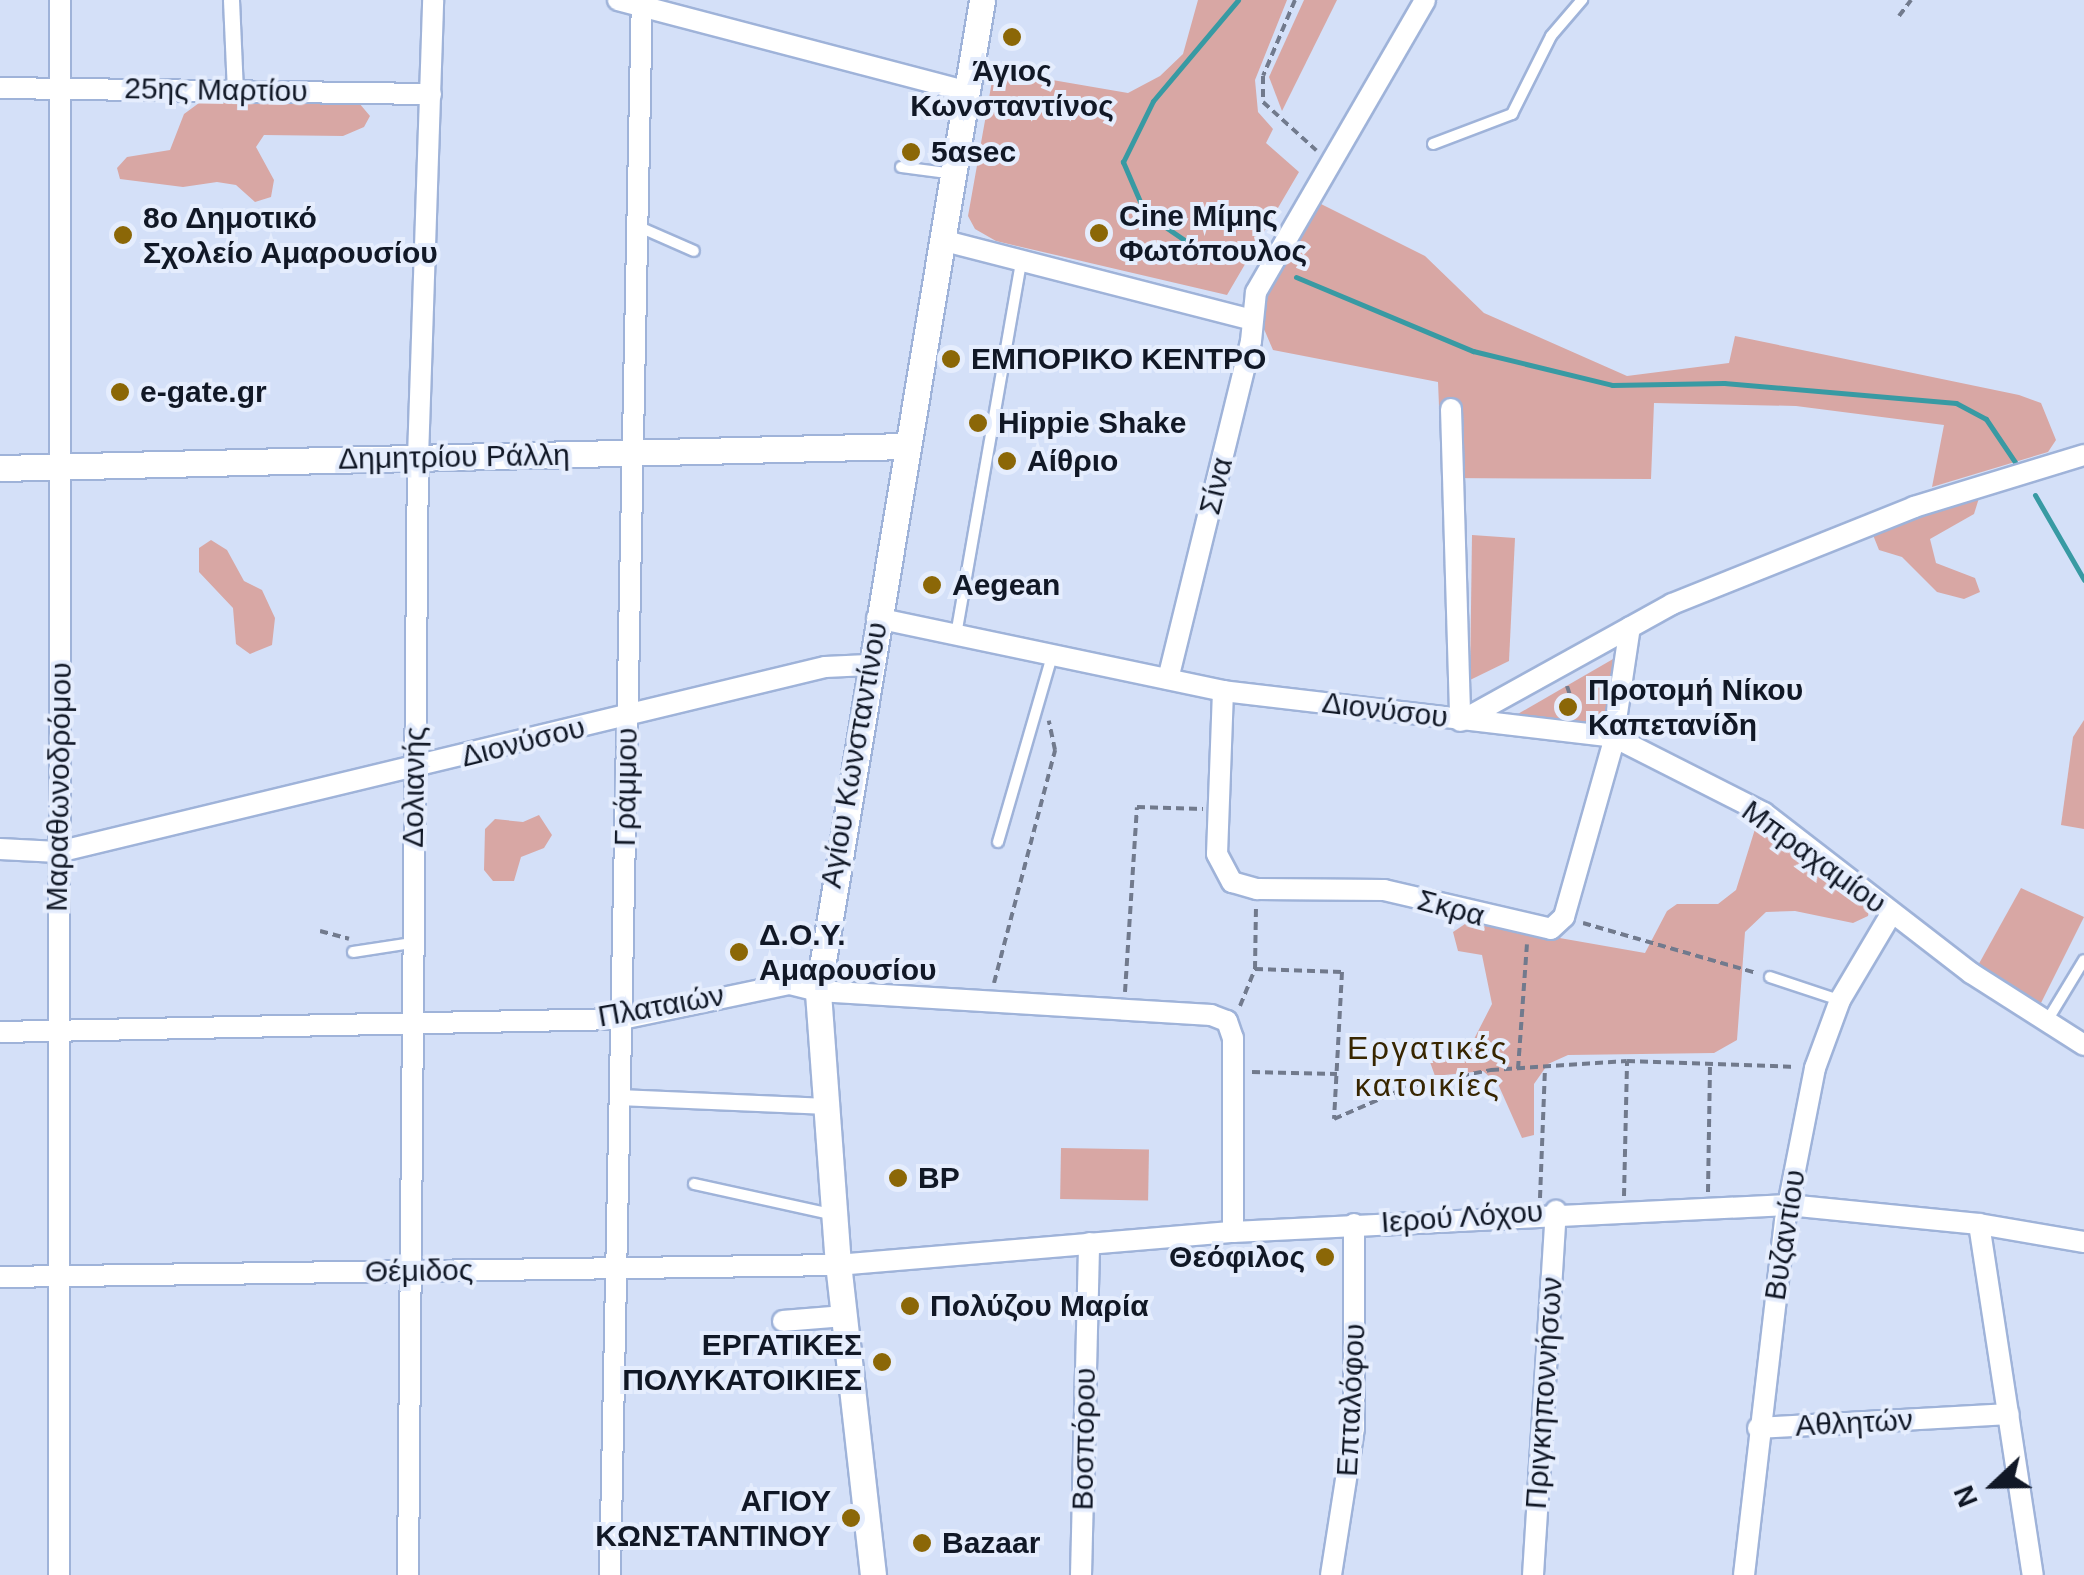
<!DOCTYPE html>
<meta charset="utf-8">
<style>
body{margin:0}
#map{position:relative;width:2084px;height:1575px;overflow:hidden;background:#d4e0f8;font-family:Arial,sans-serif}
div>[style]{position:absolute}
.green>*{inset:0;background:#d8a7a4;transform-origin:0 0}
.stream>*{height:5px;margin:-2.5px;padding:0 2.5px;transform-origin:2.5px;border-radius:2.5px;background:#389aa3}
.path>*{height:4px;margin-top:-2px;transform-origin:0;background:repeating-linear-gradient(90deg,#717a8d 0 8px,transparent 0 13px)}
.roads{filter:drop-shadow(2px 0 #9fb3d9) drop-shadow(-2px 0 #9fb3d9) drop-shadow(0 2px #9fb3d9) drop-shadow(0 -2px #9fb3d9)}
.service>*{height:10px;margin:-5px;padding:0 5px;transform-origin:5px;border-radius:5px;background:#fff}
.pedestrian>*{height:15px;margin:-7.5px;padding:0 7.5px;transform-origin:7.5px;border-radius:7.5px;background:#fff}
.minor>*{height:20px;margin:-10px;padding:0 10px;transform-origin:10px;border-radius:10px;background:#fff}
.tertiary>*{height:25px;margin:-12.5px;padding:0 12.5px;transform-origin:12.5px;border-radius:12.5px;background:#fff}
.dots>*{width:28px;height:28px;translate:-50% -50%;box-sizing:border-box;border:5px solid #e5edfd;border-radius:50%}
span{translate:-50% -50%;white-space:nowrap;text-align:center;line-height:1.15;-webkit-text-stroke:8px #e5edfd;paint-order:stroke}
.poi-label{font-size:30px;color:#111826;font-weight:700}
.left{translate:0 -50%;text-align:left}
.right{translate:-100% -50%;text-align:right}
.street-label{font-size:30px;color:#111826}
.neighbourhood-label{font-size:32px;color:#382600;letter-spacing:2.5px}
.north{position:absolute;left:1944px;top:1435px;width:100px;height:100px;-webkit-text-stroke:8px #e5edfd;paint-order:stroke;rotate:248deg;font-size:28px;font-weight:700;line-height:40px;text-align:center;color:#111826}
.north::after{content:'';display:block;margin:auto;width:35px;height:45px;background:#111826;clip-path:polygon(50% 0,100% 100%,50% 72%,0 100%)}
</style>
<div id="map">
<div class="green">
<div style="clip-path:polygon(1198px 0,1287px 0,1255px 80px,1258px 112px,1273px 129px,1266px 143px,1299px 172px,1227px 295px,996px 241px,975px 229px,968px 216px,994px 70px,1128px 93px,1160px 76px,1183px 54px)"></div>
<div style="clip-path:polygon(1304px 0,1337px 0,1282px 111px,1269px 77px)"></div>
<div style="clip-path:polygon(199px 103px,359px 103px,370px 116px,364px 127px,343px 136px,264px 135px,256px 147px,274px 180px,271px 197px,255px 202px,236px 185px,217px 182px,183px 187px,120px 179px,117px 168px,127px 157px,170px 150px,184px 114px)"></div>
<div style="clip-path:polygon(1313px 200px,1425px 256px,1484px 313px,1627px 376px,1729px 363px,1735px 336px,2019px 395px,2041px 403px,2056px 440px,2048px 452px,1932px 487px,1944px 425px,1796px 406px,1654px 403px,1651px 479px,1442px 478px,1438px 382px,1273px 350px,1261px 322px,1264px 299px)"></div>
<div style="clip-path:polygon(1979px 498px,1974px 514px,1930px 539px,1936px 563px,1975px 578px,1980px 592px,1964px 599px,1937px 592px,1902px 557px,1879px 550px,1873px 535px,1885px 528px)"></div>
<div style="clip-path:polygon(1472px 535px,1515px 538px,1509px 661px,1470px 680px)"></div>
<div style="clip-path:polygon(211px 540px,227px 550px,244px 581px,262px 590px,275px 618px,272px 645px,250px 654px,236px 644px,233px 608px,199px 572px,199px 548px)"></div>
<div style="clip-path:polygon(1620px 655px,1610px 729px,1516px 715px)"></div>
<div style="clip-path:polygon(2084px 720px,2084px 829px,2061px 825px,2073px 737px)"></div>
<div style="clip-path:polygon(539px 815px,552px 835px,544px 848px,521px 857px,514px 881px,493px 881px,484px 870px,485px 829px,495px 819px,523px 822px)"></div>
<div style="clip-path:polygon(1755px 829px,1870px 904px,1868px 916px,1853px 923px,1795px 911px,1766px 912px,1745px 932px,1737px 1040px,1714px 1053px,1568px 1055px,1548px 1064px,1534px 1084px,1534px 1135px,1522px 1138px,1498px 1084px,1483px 1071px,1435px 1076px,1430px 1062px,1472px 1043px,1492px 1004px,1482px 955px,1458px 951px,1453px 932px,1468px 922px,1645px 953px,1667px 911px,1677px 904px,1718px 904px,1736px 890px)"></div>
<div style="clip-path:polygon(2021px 888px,2084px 917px,2038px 1009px,1976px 969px)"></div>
<div style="left:1061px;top:1148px;width:88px;height:51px;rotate:1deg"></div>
</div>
<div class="stream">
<div style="left:1235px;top:259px;width:41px;rotate:-164.2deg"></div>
<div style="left:1196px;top:248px;width:62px;rotate:-145.5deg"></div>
<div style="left:1145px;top:213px;width:56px;rotate:-113.3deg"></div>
<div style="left:1123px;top:162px;width:68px;rotate:-63.8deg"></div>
<div style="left:1153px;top:101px;width:132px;rotate:-49.9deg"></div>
<div style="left:1296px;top:277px;width:192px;rotate:22.7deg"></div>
<div style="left:1473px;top:351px;width:143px;rotate:13.7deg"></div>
<div style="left:1612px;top:385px;width:112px;rotate:-1deg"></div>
<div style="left:1724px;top:383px;width:233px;rotate:4.9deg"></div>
<div style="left:1956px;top:403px;width:34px;rotate:28deg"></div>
<div style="left:1986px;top:419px;width:52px;rotate:56deg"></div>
<div style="left:2035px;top:495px;width:98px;rotate:60deg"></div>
</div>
<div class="path">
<div style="left:1295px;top:0;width:82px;rotate:112.8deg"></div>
<div style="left:1263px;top:76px;width:26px;rotate:90deg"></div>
<div style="left:1263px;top:102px;width:72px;rotate:42.2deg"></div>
<div style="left:1899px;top:16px;width:20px;rotate:-53deg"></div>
<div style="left:1567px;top:686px;width:16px;rotate:72deg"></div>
<div style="left:1583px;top:923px;width:180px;rotate:16.1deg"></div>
<div style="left:320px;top:931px;width:30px;rotate:15deg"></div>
<div style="left:1255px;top:969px;width:87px;rotate:2deg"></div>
<div style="left:1342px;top:972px;width:147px;rotate:93.1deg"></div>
<div style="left:1334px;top:1119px;width:83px;rotate:-23.5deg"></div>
<div style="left:1410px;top:1086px;width:83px;rotate:-11.2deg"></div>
<div style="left:1491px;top:1070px;width:136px;rotate:-3.8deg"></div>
<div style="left:1627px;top:1061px;width:169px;rotate:2deg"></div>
<div style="left:994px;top:983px;width:241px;rotate:-75.3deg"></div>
<div style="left:1055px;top:750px;width:30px;rotate:-102deg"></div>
<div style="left:1125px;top:992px;width:185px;rotate:-86.3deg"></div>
<div style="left:1137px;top:807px;width:66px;rotate:1.7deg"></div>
<div style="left:1240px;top:1006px;width:40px;rotate:-68deg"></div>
<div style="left:1255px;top:969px;width:61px;rotate:-89.1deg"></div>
<div style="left:1518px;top:1069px;width:125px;rotate:-85.9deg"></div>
<div style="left:1252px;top:1072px;width:85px;rotate:1.3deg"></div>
<div style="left:1708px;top:1192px;width:130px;rotate:-89.1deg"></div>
<div style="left:1624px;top:1196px;width:135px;rotate:-88.7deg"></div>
<div style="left:1540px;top:1198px;width:131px;rotate:-87.8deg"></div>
</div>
<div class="roads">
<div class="service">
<div style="left:1433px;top:144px;width:85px;rotate:-20.8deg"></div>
<div style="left:1512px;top:114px;width:87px;rotate:-63.4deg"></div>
<div style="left:1551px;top:36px;width:48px;rotate:-49.3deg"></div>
<div style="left:901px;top:167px;width:53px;rotate:7.5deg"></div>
<div style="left:637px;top:226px;width:62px;rotate:23.7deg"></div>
<div style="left:956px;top:635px;width:379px;rotate:-80.1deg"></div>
<div style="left:998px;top:842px;width:194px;rotate:-73.8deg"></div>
<div style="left:353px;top:952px;width:60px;rotate:-8.7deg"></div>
<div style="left:1770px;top:977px;width:73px;rotate:18.4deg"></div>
<div style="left:2047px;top:1021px;width:71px;rotate:-58.8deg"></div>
<div style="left:694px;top:1184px;width:144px;rotate:12.4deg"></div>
</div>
<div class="pedestrian">
<div style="left:231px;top:0;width:90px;rotate:87.5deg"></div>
<div style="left:620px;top:1097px;width:206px;rotate:2.5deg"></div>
</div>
<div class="minor">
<div style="left:618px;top:0;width:363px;rotate:14.7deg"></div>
<div style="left:0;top:88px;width:431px;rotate:0.8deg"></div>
<div style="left:945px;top:241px;width:314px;rotate:14.4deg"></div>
<div style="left:1451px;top:409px;width:312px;rotate:88.3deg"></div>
<div style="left:877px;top:618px;width:354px;rotate:11.9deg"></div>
<div style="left:1223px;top:691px;width:394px;rotate:6.7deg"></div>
<div style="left:1614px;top:737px;width:168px;rotate:26.9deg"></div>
<div style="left:1764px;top:813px;width:262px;rotate:37.7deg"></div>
<div style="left:1971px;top:973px;width:134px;rotate:32.5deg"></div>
<div style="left:1168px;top:679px;width:348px;rotate:-76.2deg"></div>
<div style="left:1251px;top:341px;width:49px;rotate:-84.2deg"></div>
<div style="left:1256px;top:292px;width:337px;rotate:-59.9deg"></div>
<div style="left:1223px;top:691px;width:163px;rotate:92.1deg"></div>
<div style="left:1217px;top:854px;width:32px;rotate:62deg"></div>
<div style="left:1232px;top:882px;width:26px;rotate:16deg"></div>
<div style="left:1257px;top:889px;width:127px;rotate:0.5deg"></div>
<div style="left:1384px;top:890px;width:171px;rotate:13.1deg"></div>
<div style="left:1551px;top:929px;width:18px;rotate:-43deg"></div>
<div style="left:1564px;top:917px;width:177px;rotate:-74.2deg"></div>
<div style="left:1612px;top:747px;width:121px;rotate:-81.5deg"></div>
<div style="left:1463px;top:720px;width:239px;rotate:-29deg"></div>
<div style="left:1672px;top:604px;width:261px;rotate:-21.8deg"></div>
<div style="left:1914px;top:507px;width:178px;rotate:-17deg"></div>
<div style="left:0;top:849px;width:58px;rotate:3deg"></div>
<div style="left:58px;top:852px;width:789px;rotate:-13.56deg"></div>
<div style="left:825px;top:667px;width:43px;rotate:-2.7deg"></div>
<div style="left:0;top:1032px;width:622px;rotate:-1.2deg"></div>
<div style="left:622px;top:1019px;width:172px;rotate:-11.8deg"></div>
<div style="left:790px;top:984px;width:29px;rotate:14deg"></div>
<div style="left:818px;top:991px;width:394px;rotate:3.5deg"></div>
<div style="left:1211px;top:1015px;width:17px;rotate:21deg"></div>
<div style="left:1227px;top:1021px;width:18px;rotate:71deg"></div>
<div style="left:1233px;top:1038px;width:194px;rotate:90deg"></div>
<div style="left:1979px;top:1224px;width:355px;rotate:81.3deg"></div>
<div style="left:0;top:1277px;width:838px;rotate:-0.82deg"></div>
<div style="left:838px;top:1265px;width:396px;rotate:-4.8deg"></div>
<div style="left:1233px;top:1232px;width:556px;rotate:-2.79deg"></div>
<div style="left:1788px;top:1205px;width:192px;rotate:5.7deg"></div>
<div style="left:1979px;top:1224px;width:107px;rotate:9.7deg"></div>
<div style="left:783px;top:1321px;width:61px;rotate:-4.7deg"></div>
<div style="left:1758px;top:1428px;width:251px;rotate:-3.2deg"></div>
<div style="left:59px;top:1575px;width:1575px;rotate:-89.96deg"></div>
<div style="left:408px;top:1575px;width:1117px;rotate:-89.49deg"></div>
<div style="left:418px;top:458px;width:458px;rotate:-88.1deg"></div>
<div style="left:610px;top:1575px;width:1575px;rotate:-88.84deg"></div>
<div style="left:1081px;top:1575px;width:332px;rotate:-88.6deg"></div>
<div style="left:1331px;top:1575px;width:149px;rotate:-81.1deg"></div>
<div style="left:1354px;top:1428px;width:204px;rotate:-90deg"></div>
<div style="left:1533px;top:1575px;width:365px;rotate:-86.4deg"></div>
<div style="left:1744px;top:1575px;width:356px;rotate:-83.4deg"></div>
<div style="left:1785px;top:1221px;width:156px;rotate:-78.9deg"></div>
<div style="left:1815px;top:1068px;width:72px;rotate:-69.8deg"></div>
<div style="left:1840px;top:1000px;width:100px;rotate:-59.3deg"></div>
</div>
<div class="tertiary">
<div style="left:0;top:468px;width:907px;rotate:-1.39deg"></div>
<div style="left:873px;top:1575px;width:312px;rotate:-96.4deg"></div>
<div style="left:838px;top:1265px;width:275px;rotate:-94.2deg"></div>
<div style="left:818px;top:991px;width:1004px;rotate:-80.6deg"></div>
</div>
</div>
<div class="dots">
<div style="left:1012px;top:37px;background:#8b6707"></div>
<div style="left:911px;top:152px;background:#8b6707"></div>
<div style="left:1099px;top:233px;background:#8b6707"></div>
<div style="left:123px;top:235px;background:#8b6707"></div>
<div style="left:951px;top:359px;background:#8b6707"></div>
<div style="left:120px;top:392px;background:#8b6707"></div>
<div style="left:978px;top:423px;background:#8b6707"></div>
<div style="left:1007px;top:461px;background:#8b6707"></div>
<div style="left:932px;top:585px;background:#8b6707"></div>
<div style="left:1568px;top:707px;background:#8b6707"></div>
<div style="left:739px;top:952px;background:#8b6707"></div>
<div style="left:898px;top:1178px;background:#8b6707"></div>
<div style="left:1325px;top:1257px;background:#8b6707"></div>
<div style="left:910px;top:1306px;background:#8b6707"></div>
<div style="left:882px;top:1362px;background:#8b6707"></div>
<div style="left:851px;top:1518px;background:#8b6707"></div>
<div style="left:922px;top:1543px;background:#8b6707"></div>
</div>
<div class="poi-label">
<span style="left:1012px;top:88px">Άγιος<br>Κωνσταντίνος</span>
<span class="left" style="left:931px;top:152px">5αsec</span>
<span class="left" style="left:1119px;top:233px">Cine Μίμης<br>Φωτόπουλος</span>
<span class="left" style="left:143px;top:235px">8ο Δημοτικό<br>Σχολείο Αμαρουσίου</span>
<span class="left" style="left:971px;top:359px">ΕΜΠΟΡΙΚΟ ΚΕΝΤΡΟ</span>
<span class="left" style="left:140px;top:392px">e-gate.gr</span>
<span class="left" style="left:998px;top:423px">Hippie Shake</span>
<span class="left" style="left:1027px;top:461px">Αίθριο</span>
<span class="left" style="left:952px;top:585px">Aegean</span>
<span class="left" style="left:1588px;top:707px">Προτομή Νίκου<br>Καπετανίδη</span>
<span class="left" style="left:759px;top:952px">Δ.Ο.Υ.<br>Αμαρουσίου</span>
<span class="left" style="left:918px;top:1178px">BP</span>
<span class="right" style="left:1305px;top:1257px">Θεόφιλος</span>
<span class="left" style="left:930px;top:1306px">Πολύζου Μαρία</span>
<span class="right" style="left:862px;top:1362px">ΕΡΓΑΤΙΚΕΣ<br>ΠΟΛΥΚΑΤΟΙΚΙΕΣ</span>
<span class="right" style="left:831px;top:1518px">ΑΓΙΟΥ<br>ΚΩΝΣΤΑΝΤΙΝΟΥ</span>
<span class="left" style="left:942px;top:1543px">Bazaar</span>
</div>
<div class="street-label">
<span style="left:216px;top:90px;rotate:1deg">25ης Μαρτίου</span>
<span style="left:454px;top:457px;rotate:-1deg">Δημητρίου Ράλλη</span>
<span style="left:1216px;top:486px;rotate:-76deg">Σίνα</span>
<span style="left:1385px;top:710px;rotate:7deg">Διονύσου</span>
<span style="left:523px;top:742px;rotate:-14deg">Διονύσου</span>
<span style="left:854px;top:755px;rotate:-80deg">Αγίου Κωνσταντίνου</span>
<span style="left:59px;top:787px;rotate:-89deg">Μαραθωνοδρόμου</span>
<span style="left:414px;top:787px;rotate:-89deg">Δολιανής</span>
<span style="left:626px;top:787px;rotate:-89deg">Γράμμου</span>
<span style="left:1814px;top:857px;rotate:36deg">Μπραχαμίου</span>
<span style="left:1451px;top:908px;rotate:15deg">Σκρα</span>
<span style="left:661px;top:1006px;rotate:-10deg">Πλαταιών</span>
<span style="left:1462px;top:1217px;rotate:-4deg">Ιερού Λόχου</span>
<span style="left:1785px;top:1235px;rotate:-81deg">Βυζαντίου</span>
<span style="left:419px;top:1271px;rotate:-1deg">Θέμιδος</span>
<span style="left:1544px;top:1393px;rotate:-86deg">Πριγκηποννήσων</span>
<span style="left:1351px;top:1400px;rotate:-87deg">Επταλόφου</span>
<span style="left:1854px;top:1423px;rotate:-3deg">Αθλητών</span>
<span style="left:1084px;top:1439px;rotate:-89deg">Βοσπόρου</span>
</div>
<div class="neighbourhood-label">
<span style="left:1428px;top:1067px">Εργατικές<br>κατοικίες</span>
</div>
<div class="north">N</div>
</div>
